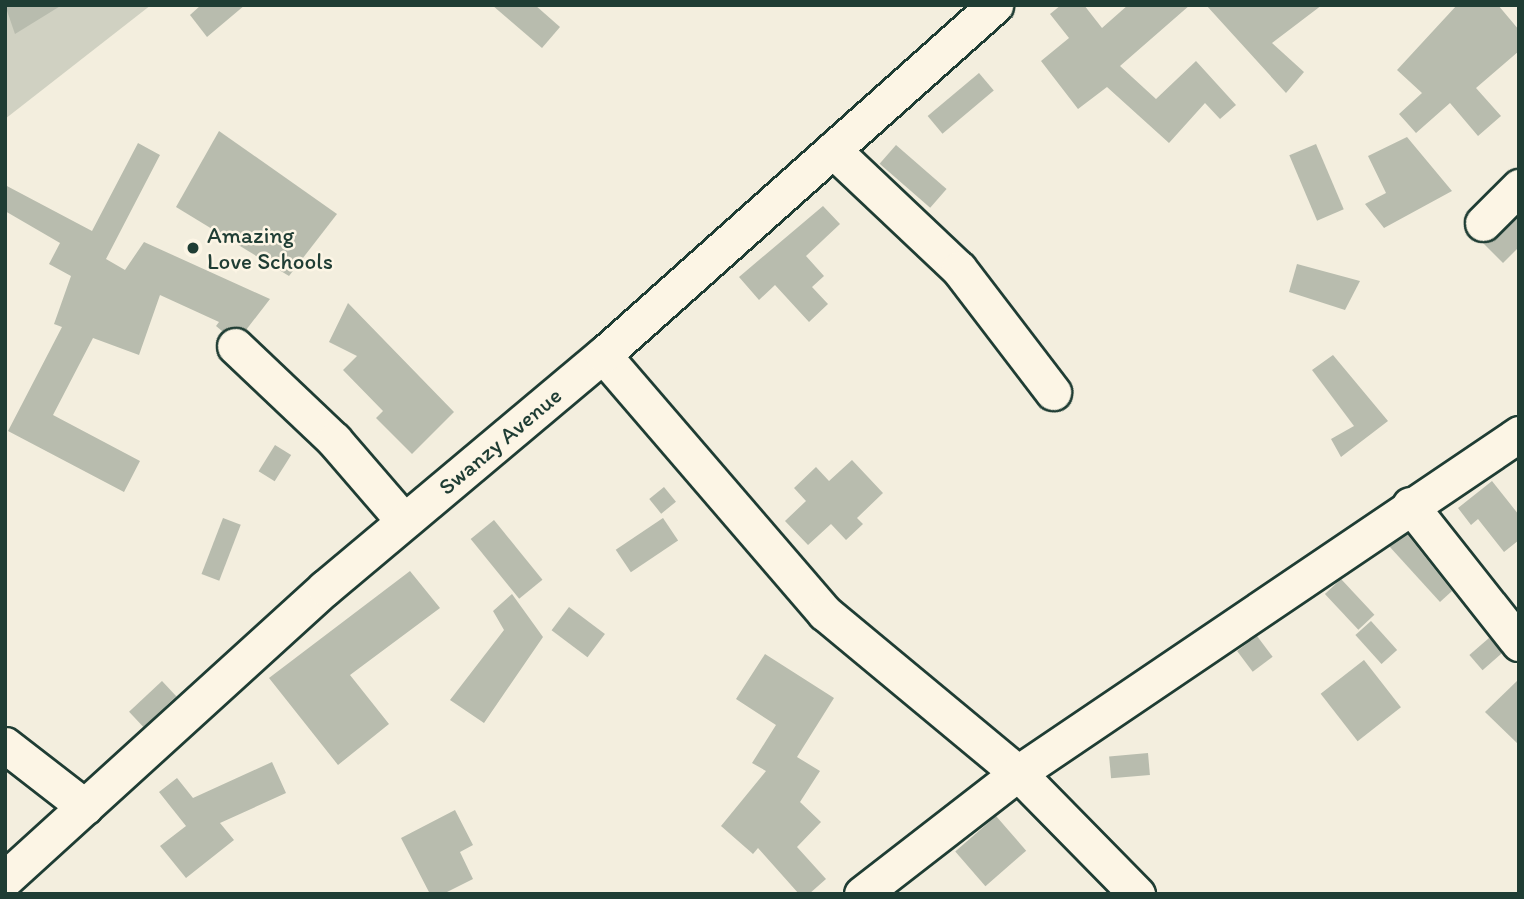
<!DOCTYPE html>
<style>
body{margin:0}
#map{position:relative;width:1524px;height:899px;overflow:hidden;background:#f3eede;font-family:Itim,sans-serif}
div>[style]{position:absolute}
.green>*{inset:0;background:#d0d1c2}
.building>*{inset:0;background:#b8bcae;transform-origin:0 0}
.roads{filter:drop-shadow(2px 0 #1f3d34) drop-shadow(-2px 0 #1f3d34) drop-shadow(0 2px #1f3d34) drop-shadow(0 -2px #1f3d34)}
.minor>*{height:35px;margin:-17.5px;padding:0 17.5px;transform-origin:17.5px;border-radius:17.5px;background:#fcf5e5}
.dots>*{width:19px;height:19px;translate:-50% -50%;box-sizing:border-box;border:4px solid #fcf5e5;border-radius:50%}
span{translate:-50% -50%;white-space:nowrap;text-align:center;line-height:1.15;-webkit-text-stroke:5px #fcf5e5;paint-order:stroke}
.poi-label{font-size:23px;color:#1f3d34}
.left{translate:0 -50%;text-align:left}
.street-label{font-size:23px;color:#1f3d34}
.frame{position:absolute;inset:0;border:7px solid #1f3d34;pointer-events:none}
</style>
<div id="map">
<div class="green">
<div style="clip-path:polygon(5px 5px,151px 5px,5px 119px)"></div>
</div>
<div class="building">
<div style="clip-path:polygon(5px 5px,62px 5px,15px 34px)"></div>
<div style="clip-path:polygon(201px 5px,245px 5px,207px 37px,190px 15px)"></div>
<div style="clip-path:polygon(492px 5px,535px 5px,560px 27px,542px 48px)"></div>
<div style="clip-path:polygon(1061px 5px,1084px 5px,1102px 28px,1128px 5px,1190px 5px,1120px 66px,1156px 99px,1196px 61px,1236px 105px,1220px 119px,1205px 103px,1169px 143px,1107px 87px,1078px 109px,1041px 61px,1069px 38px,1050px 14px)"></div>
<div style="clip-path:polygon(1206px 5px,1322px 5px,1272px 43px,1304px 72px,1286px 93px)"></div>
<div style="clip-path:polygon(1457px 5px,1498px 5px,1519px 30px,1519px 51px,1476px 88px,1501px 116px,1478px 136px,1450px 103px,1416px 133px,1399px 114px,1422px 93px,1397px 70px)"></div>
<div style="left:979px;top:73px;width:23px;height:67px;rotate:50deg"></div>
<div style="clip-path:polygon(219px 131px,337px 214px,289px 276px,176px 207px)"></div>
<div style="clip-path:polygon(1407px 137px,1452px 191px,1384px 228px,1365px 204px,1386px 193px,1368px 156px)"></div>
<div style="clip-path:polygon(138px 143px,160px 155px,106px 259px,125px 270px,144px 242px,270px 299px,246px 330px,222px 331px,216px 326px,219px 322px,160px 295px,139px 355px,93px 338px,53px 415px,140px 461px,124px 492px,8px 431px,62px 327px,54px 324px,71px 276px,49px 264px,60px 243px,5px 211px,5px 185px,92px 231px)"></div>
<div style="left:1316px;top:144px;width:71px;height:29px;rotate:67deg"></div>
<div style="left:896px;top:145px;width:67px;height:25px;rotate:41deg"></div>
<div style="clip-path:polygon(823px 206px,840px 224px,806px 256px,824px 276px,812px 287px,828px 304px,809px 322px,775px 285px,759px 300px,739px 277px)"></div>
<div style="clip-path:polygon(1519px 216px,1519px 247px,1503px 263px,1483px 243px)"></div>
<div style="clip-path:polygon(1297px 264px,1360px 281px,1345px 310px,1289px 292px)"></div>
<div style="clip-path:polygon(348px 303px,454px 412px,412px 454px,376px 418px,383px 411px,343px 370px,357px 356px,329px 342px)"></div>
<div style="clip-path:polygon(1333px 355px,1388px 421px,1341px 457px,1331px 439px,1354px 426px,1312px 370px)"></div>
<div style="left:275px;top:445px;width:19px;height:31px;rotate:32deg"></div>
<div style="clip-path:polygon(852px 460px,883px 493px,857px 518px,863px 524px,846px 540px,831px 524px,808px 545px,785px 521px,806px 501px,794px 488px,816px 467px,829px 481px)"></div>
<div style="clip-path:polygon(1492px 481px,1519px 515px,1519px 540px,1504px 552px,1478px 519px,1471px 525px,1458px 508px)"></div>
<div style="left:664px;top:487px;width:19px;height:19px;rotate:51deg"></div>
<div style="left:223px;top:518px;width:19px;height:60px;rotate:21deg"></div>
<div style="left:663px;top:518px;width:27px;height:57px;rotate:56deg"></div>
<div style="left:494px;top:520px;width:77px;height:30px;rotate:51deg"></div>
<div style="clip-path:polygon(1407px 534px,1452px 591px,1440px 602px,1389px 546px)"></div>
<div style="clip-path:polygon(410px 571px,440px 608px,350px 675px,389px 724px,338px 765px,269px 678px)"></div>
<div style="left:1341px;top:579px;width:49px;height:22px;rotate:47deg"></div>
<div style="clip-path:polygon(512px 594px,543px 637px,484px 723px,450px 700px,504px 630px,493px 611px)"></div>
<div style="left:569px;top:607px;width:45px;height:29px;rotate:37deg"></div>
<div style="left:1371px;top:621px;width:39px;height:21px;rotate:48deg"></div>
<div style="left:1257px;top:636px;width:26px;height:25px;rotate:53deg"></div>
<div style="left:1489px;top:638px;width:20px;height:26px;rotate:49deg"></div>
<div style="clip-path:polygon(765px 654px,834px 698px,797px 757px,820px 771px,800px 802px,821px 822px,797px 847px,826px 879px,809px 894px,799px 894px,758px 848px,753px 854px,721px 826px,766px 771px,752px 763px,776px 725px,736px 699px)"></div>
<div style="left:1364px;top:660px;width:60px;height:55px;rotate:52deg"></div>
<div style="clip-path:polygon(1519px 679px,1519px 745px,1485px 712px)"></div>
<div style="left:162px;top:681px;width:21px;height:45px;rotate:47deg"></div>
<div style="left:1148px;top:753px;width:22px;height:39px;rotate:85deg"></div>
<div style="clip-path:polygon(272px 762px,286px 793px,220px 823px,234px 840px,186px 878px,160px 846px,186px 826px,159px 792px,177px 778px,193px 798px)"></div>
<div style="clip-path:polygon(455px 810px,473px 845px,460px 852px,473px 879px,443px 894px,430px 894px,401px 838px)"></div>
<div style="left:996px;top:816px;width:46px;height:54px;rotate:49deg"></div>
</div>
<div class="roads">
<div class="minor">
<div style="left:833px;top:150px;width:173px;rotate:43.4deg"></div>
<div style="left:959px;top:269px;width:155px;rotate:52.6deg"></div>
<div style="left:1483px;top:223px;width:51px;rotate:-45deg"></div>
<div style="left:235px;top:346px;width:137px;rotate:43.5deg"></div>
<div style="left:334px;top:440px;width:107px;rotate:49.2deg"></div>
<div style="left:603px;top:355px;width:340px;rotate:49.3deg"></div>
<div style="left:825px;top:613px;width:251px;rotate:39.7deg"></div>
<div style="left:1018px;top:773px;width:170px;rotate:45.5deg"></div>
<div style="left:1410px;top:505px;width:176px;rotate:51.7deg"></div>
<div style="left:5px;top:745px;width:101px;rotate:37.8deg"></div>
<div style="left:5px;top:879px;width:433px;rotate:-42.3deg"></div>
<div style="left:325px;top:588px;width:363px;rotate:-40deg"></div>
<div style="left:603px;top:355px;width:526px;rotate:-41.76deg"></div>
<div style="left:862px;top:894px;width:197px;rotate:-37.8deg"></div>
<div style="left:1018px;top:773px;width:605px;rotate:-34.08deg"></div>
</div>
</div>
<div class="dots">
<div style="left:193px;top:248px;background:#1f3d34"></div>
</div>
<div class="poi-label">
<span class="left" style="left:207px;top:248px">Amazing<br>Love Schools</span>
</div>
<div class="street-label">
<span style="left:500px;top:441px;rotate:-40deg">Swanzy Avenue</span>
</div>
<div class="frame"></div>
</div>
